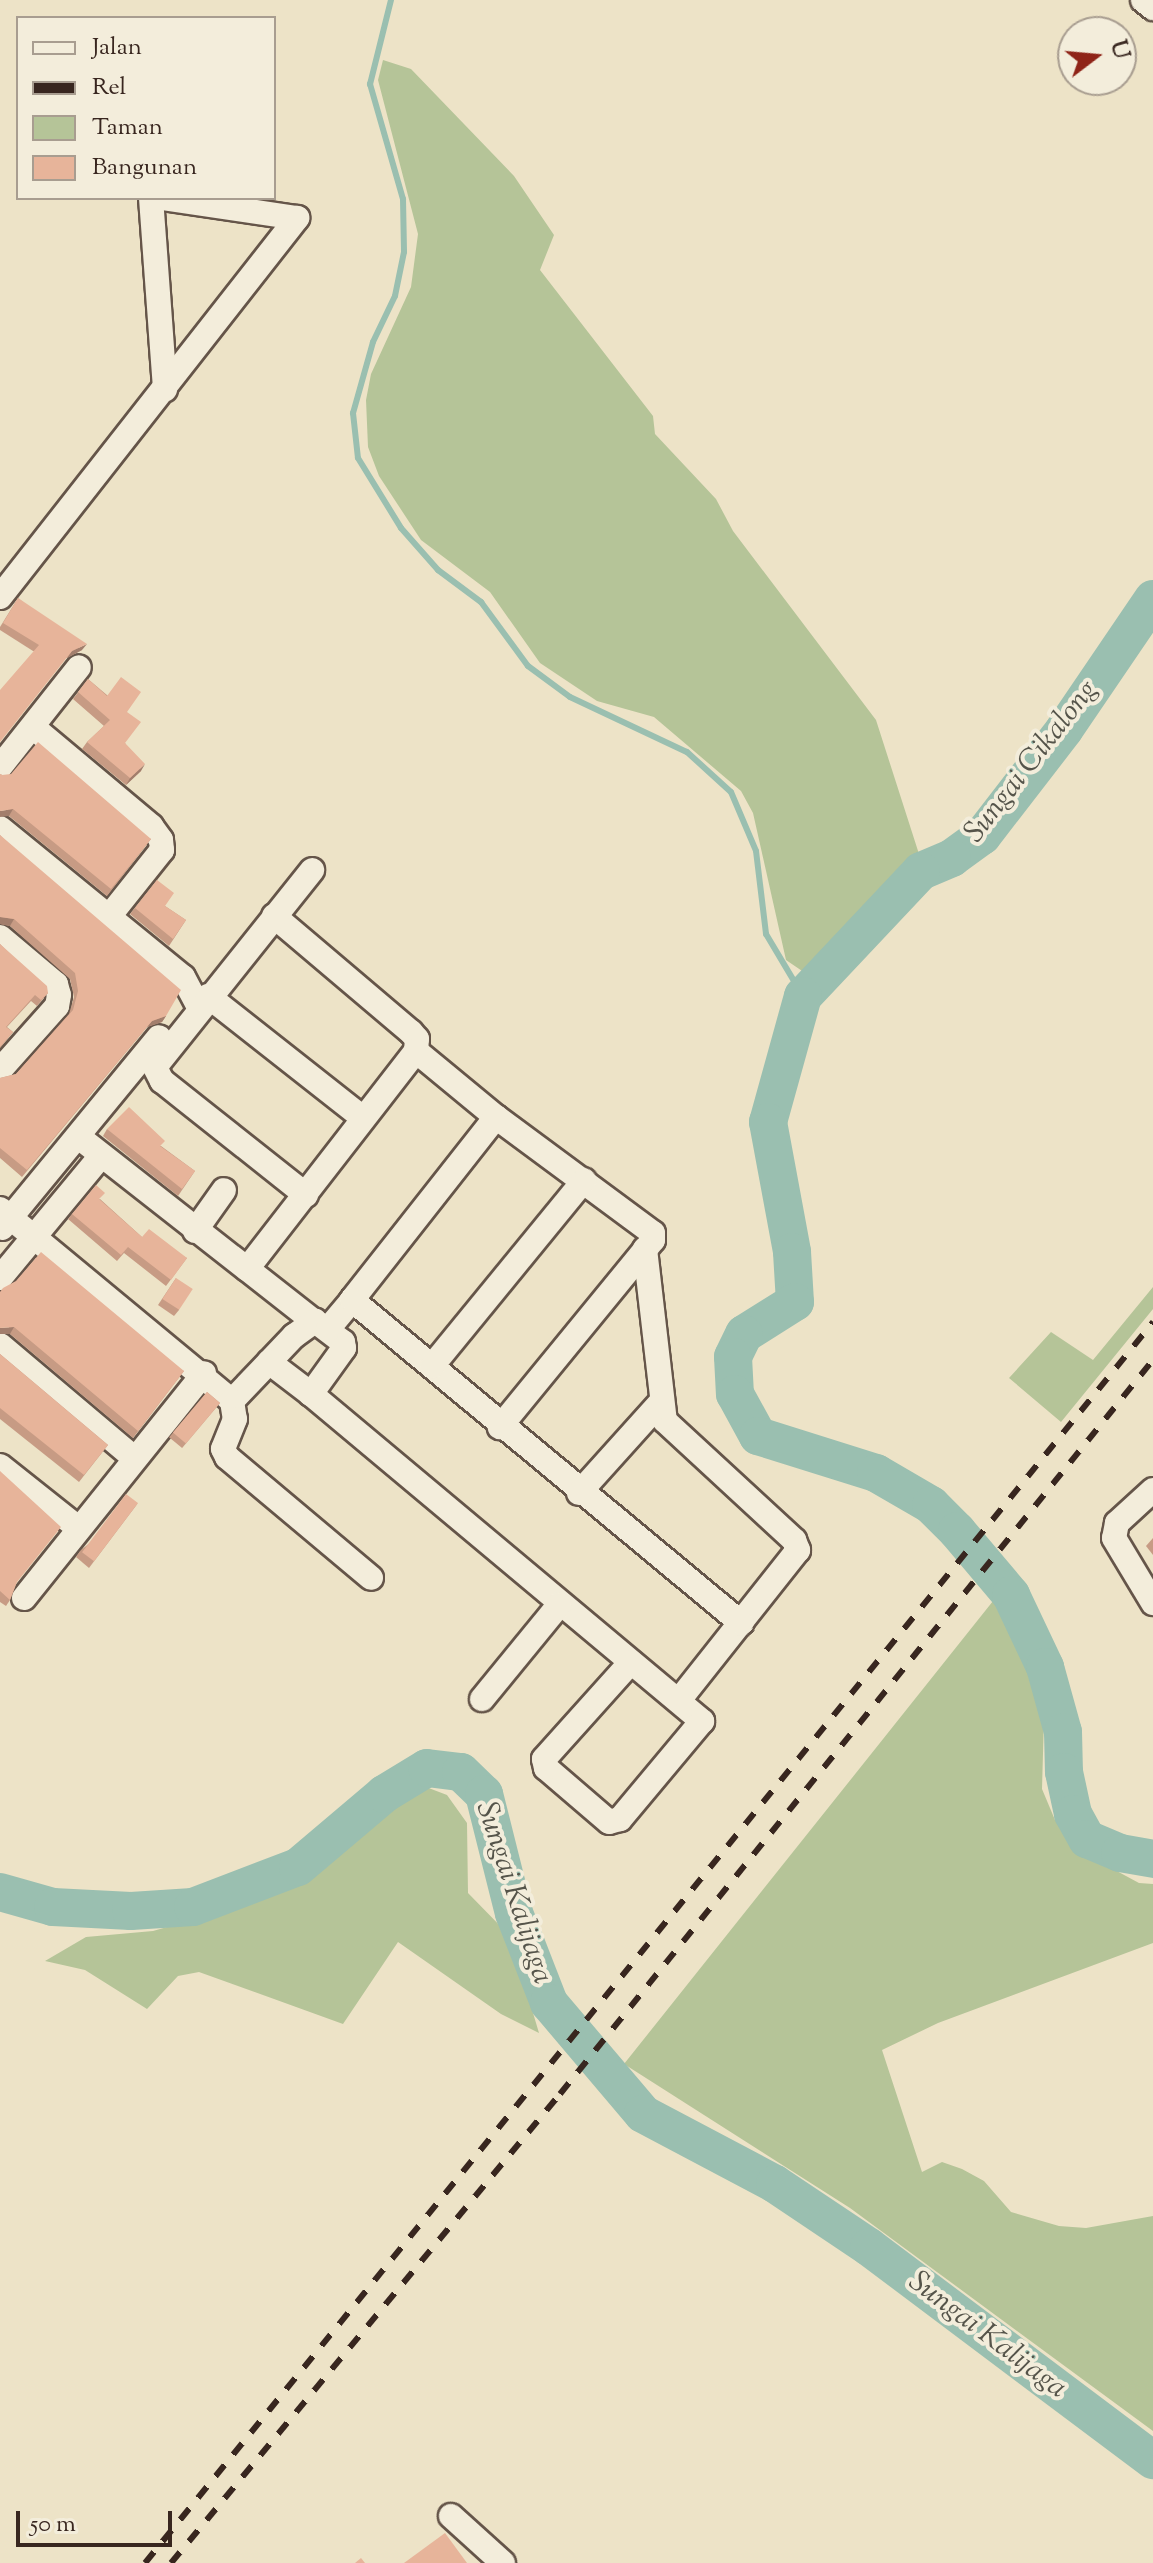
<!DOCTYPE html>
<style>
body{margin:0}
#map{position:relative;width:1153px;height:2563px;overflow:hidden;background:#ede3c7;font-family:"Sorts Mill Goudy",serif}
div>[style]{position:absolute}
.green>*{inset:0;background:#b5c498}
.stream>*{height:6px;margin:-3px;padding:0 3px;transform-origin:3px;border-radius:3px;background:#9abfb0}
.river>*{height:38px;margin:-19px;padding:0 19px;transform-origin:19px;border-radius:19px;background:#9abfb0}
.roads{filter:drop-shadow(2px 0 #655549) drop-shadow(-2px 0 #655549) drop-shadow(0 2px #655549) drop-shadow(0 -2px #655549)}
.minor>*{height:24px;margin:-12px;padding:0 12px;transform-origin:12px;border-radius:12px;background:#f3eddb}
.rail>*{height:6px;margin-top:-3px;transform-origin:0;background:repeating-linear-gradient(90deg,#38261f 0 14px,transparent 0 28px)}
.wall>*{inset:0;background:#c79b84;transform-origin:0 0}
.shaded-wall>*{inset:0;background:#a27e6c}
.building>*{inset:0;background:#e7b49a;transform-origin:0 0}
span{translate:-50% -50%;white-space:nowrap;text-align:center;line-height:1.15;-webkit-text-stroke:8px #f3eddb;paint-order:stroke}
.water-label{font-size:30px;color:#55544a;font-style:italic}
.legend{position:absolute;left:16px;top:16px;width:260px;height:184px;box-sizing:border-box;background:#f3eddb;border:2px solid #a89d90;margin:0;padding:10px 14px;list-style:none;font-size:24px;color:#38261f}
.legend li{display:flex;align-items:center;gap:16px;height:40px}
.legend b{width:40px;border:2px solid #a89d90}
.north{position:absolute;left:1057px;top:16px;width:80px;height:80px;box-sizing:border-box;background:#f3eddb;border:2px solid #a89d90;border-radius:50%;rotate:74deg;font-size:22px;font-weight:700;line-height:32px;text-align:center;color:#38261f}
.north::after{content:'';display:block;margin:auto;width:28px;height:36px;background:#8f2418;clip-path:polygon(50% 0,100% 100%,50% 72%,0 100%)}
.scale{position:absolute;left:16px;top:2511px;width:156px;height:36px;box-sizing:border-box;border:4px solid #38261f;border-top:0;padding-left:10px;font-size:24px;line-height:28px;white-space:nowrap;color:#38261f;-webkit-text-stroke:6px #f3eddb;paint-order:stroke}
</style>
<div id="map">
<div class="green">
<div style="clip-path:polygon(383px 60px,411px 69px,514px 176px,554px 235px,540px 270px,653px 416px,655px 434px,716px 499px,733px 531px,876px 720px,919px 854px,808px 975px,786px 960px,753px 813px,741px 791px,654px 717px,597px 701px,540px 663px,490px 592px,421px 540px,379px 476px,368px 447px,366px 400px,371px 374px,411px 287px,418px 234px,378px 80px)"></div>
<div style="clip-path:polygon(1153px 1287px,1153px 1309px,1061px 1422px,1009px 1378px,1051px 1332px,1093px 1360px)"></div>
<div style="clip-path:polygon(1001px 1591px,1014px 1613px,1036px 1681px,1044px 1718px,1042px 1789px,1055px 1820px,1100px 1862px,1139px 1883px,1153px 1884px,1153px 1943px,938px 2023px,882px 2050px,922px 2172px,942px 2162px,962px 2169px,984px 2181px,1011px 2212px,1059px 2226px,1086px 2228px,1153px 2216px,1153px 2431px,850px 2208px,624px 2064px)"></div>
<div style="clip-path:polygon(426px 1787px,447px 1795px,467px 1823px,468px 1893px,510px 1936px,539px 2033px,501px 2014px,398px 1942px,343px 2024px,199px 1972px,178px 1976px,147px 2009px,85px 1970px,45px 1961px,86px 1937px,153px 1931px,252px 1903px,312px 1867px,401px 1794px)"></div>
</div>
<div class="stream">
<div style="left:391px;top:0;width:87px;rotate:104deg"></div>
<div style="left:370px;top:84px;width:120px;rotate:74deg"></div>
<div style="left:403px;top:199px;width:53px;rotate:88.9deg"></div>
<div style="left:404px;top:252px;width:45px;rotate:101.6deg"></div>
<div style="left:395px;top:296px;width:51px;rotate:115.6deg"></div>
<div style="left:373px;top:342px;width:74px;rotate:105.7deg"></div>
<div style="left:353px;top:413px;width:45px;rotate:83.7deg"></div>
<div style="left:358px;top:458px;width:82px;rotate:58.4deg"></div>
<div style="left:401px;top:528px;width:56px;rotate:48.6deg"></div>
<div style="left:438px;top:570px;width:54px;rotate:36.7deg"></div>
<div style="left:481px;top:602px;width:79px;rotate:53.7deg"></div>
<div style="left:528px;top:666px;width:52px;rotate:36.4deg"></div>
<div style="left:570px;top:697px;width:129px;rotate:25.2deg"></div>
<div style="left:687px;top:752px;width:59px;rotate:42.3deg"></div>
<div style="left:731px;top:792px;width:64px;rotate:67deg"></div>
<div style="left:756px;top:851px;width:84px;rotate:83.1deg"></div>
<div style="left:766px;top:934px;width:72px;rotate:59.2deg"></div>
</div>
<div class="river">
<div style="left:1153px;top:599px;width:158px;rotate:124.2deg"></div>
<div style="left:1064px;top:730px;width:134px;rotate:127.7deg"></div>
<div style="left:982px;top:836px;width:37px;rotate:144deg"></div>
<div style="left:952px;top:858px;width:34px;rotate:157deg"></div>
<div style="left:921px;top:871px;width:172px;rotate:133.3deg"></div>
<div style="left:803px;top:996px;width:131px;rotate:105.5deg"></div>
<div style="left:768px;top:1122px;width:132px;rotate:79.5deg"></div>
<div style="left:792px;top:1252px;width:50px;rotate:86.6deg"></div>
<div style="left:795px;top:1302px;width:60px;rotate:147.9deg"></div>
<div style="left:744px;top:1334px;width:25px;rotate:116deg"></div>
<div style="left:733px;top:1357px;width:37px;rotate:87deg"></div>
<div style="left:735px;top:1394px;width:48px;rotate:61.3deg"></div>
<div style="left:758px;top:1436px;width:124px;rotate:17.4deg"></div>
<div style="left:876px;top:1473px;width:64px;rotate:30.2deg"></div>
<div style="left:931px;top:1505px;width:37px;rotate:45deg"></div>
<div style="left:957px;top:1531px;width:84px;rotate:49.8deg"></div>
<div style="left:1011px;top:1595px;width:80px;rotate:64.7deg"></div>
<div style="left:1045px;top:1667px;width:67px;rotate:74.5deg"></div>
<div style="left:1063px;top:1732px;width:40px;rotate:88.6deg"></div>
<div style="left:1064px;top:1772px;width:43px;rotate:77.9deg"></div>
<div style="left:1073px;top:1814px;width:29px;rotate:61deg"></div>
<div style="left:1087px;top:1839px;width:36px;rotate:23deg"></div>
<div style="left:1120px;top:1853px;width:34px;rotate:10deg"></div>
<div style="left:0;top:1892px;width:55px;rotate:15.8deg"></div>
<div style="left:53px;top:1907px;width:78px;rotate:2.9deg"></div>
<div style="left:131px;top:1911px;width:62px;rotate:-3.7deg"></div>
<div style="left:193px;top:1907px;width:112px;rotate:-20.9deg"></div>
<div style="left:298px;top:1867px;width:113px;rotate:-40.3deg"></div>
<div style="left:384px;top:1794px;width:50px;rotate:-31.2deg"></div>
<div style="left:427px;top:1768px;width:34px;rotate:7deg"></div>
<div style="left:461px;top:1772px;width:32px;rotate:44deg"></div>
<div style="left:484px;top:1794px;width:123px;rotate:75.9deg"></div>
<div style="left:514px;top:1913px;width:97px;rotate:68.7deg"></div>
<div style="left:549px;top:2003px;width:145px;rotate:49.7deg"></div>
<div style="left:643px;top:2114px;width:149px;rotate:27.9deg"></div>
<div style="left:775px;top:2184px;width:113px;rotate:33.8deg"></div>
<div style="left:869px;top:2247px;width:355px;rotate:36.9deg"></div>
</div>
<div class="roads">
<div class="minor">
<div style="left:1143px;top:0;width:13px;rotate:39deg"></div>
<div style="left:151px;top:198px;width:192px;rotate:85.8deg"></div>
<div style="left:0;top:597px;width:482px;rotate:-51.9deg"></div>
<div style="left:297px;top:218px;width:137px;rotate:-171.6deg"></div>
<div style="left:34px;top:728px;width:153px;rotate:39.9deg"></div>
<div style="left:151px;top:826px;width:17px;rotate:54deg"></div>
<div style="left:161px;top:840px;width:10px;rotate:84deg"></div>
<div style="left:162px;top:850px;width:87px;rotate:128.5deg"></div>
<div style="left:0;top:767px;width:127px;rotate:-51.7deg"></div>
<div style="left:0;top:828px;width:236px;rotate:39.2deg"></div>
<div style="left:183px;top:977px;width:34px;rotate:62deg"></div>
<div style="left:274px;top:916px;width:180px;rotate:40.3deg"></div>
<div style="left:411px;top:1032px;width:9px;rotate:49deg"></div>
<div style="left:417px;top:1039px;width:12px;rotate:95deg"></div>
<div style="left:0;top:937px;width:73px;rotate:40deg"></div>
<div style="left:56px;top:984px;width:11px;rotate:75deg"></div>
<div style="left:59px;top:995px;width:11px;rotate:100deg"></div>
<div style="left:57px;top:1006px;width:86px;rotate:131.7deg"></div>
<div style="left:208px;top:996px;width:197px;rotate:38.2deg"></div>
<div style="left:416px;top:1051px;width:104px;rotate:39.5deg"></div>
<div style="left:496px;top:1117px;width:195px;rotate:36.5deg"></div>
<div style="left:653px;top:1233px;width:7px;rotate:90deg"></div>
<div style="left:653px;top:1240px;width:242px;rotate:129.3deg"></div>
<div style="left:80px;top:1138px;width:293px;rotate:38.1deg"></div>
<div style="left:306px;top:1195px;width:184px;rotate:-141.6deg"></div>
<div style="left:162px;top:1081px;width:16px;rotate:-117deg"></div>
<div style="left:155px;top:1067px;width:252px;rotate:-51.4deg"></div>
<div style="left:0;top:1209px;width:301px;rotate:39.6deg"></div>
<div style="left:232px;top:1401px;width:90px;rotate:-46.4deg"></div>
<div style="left:294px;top:1336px;width:26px;rotate:-36deg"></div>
<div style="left:315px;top:1321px;width:35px;rotate:37deg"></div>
<div style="left:343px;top:1342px;width:6px;rotate:81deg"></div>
<div style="left:344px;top:1348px;width:57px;rotate:125.7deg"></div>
<div style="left:2px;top:1228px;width:247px;rotate:-50.6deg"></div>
<div style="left:195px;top:1231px;width:50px;rotate:-54.7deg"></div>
<div style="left:645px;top:1249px;width:173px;rotate:83.4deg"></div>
<div style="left:665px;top:1421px;width:176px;rotate:42.7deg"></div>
<div style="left:794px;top:1540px;width:11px;rotate:68deg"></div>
<div style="left:798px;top:1550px;width:191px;rotate:128.4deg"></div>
<div style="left:247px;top:1269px;width:276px;rotate:-52.2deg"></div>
<div style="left:0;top:1278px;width:158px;rotate:-50.4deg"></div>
<div style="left:352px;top:1300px;width:233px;rotate:-51.8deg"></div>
<div style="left:328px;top:1329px;width:38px;rotate:-50deg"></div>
<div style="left:352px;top:1300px;width:506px;rotate:39.7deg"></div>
<div style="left:0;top:1345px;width:174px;rotate:40.1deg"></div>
<div style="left:269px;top:1362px;width:53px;rotate:37.3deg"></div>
<div style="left:311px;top:1394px;width:510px;rotate:39.91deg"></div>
<div style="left:702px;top:1721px;width:128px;rotate:129.9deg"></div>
<div style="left:620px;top:1819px;width:11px;rotate:165deg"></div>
<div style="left:609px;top:1822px;width:83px;rotate:-139.4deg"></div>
<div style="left:546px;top:1768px;width:9px;rotate:-103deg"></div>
<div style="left:544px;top:1759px;width:130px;rotate:-48.1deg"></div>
<div style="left:432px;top:1366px;width:240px;rotate:-50.7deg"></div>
<div style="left:232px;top:1401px;width:18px;rotate:81deg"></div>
<div style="left:235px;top:1419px;width:32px;rotate:112deg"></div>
<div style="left:223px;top:1449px;width:9px;rotate:63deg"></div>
<div style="left:227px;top:1457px;width:188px;rotate:40deg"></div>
<div style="left:0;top:1466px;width:98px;rotate:38.4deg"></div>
<div style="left:1153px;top:1490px;width:49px;rotate:137.5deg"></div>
<div style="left:1117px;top:1523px;width:15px;rotate:101deg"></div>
<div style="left:1114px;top:1538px;width:76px;rotate:59deg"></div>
<div style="left:579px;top:1493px;width:121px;rotate:-48deg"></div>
<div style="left:24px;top:1598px;width:288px;rotate:-51.3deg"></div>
<div style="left:482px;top:1699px;width:122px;rotate:-50.7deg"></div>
<div style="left:451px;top:2516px;width:70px;rotate:42.1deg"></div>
</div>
</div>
<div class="rail">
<div style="left:145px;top:2563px;width:1599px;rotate:-50.91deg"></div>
<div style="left:171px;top:2563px;width:609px;rotate:-50.33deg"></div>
<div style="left:560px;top:2094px;width:944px;rotate:-51.07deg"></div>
</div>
<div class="wall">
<div style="clip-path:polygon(18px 598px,82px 650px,67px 658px,33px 651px,0 630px,0 627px)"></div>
<div style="clip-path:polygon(88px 679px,127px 712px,125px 743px,141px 771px,126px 785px,82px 749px,87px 742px,104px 726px,73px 699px)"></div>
<div style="clip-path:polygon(0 774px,151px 839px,107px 896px,9px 816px)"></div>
<div style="clip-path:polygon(0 835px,166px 1016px,162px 1022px,147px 1027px,22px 1177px,0 1158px,0 1078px,16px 1074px,69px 1014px,74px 997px,70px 979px,10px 926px,0 924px)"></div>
<div style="clip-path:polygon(157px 880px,165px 906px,186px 920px,169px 946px,130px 914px)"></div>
<div style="clip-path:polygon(0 944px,48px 993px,37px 1006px,31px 1001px,7px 1027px,13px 1032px,0 1048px)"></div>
<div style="clip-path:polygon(107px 1129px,161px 1146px,195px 1171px,178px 1196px,103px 1136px)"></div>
<div style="clip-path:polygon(100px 1199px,142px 1237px,187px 1258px,166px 1286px,124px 1253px,117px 1261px,68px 1219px,72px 1214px)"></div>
<div style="clip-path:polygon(176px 1278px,179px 1310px,174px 1316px,158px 1305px)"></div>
<div style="clip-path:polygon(3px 1288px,184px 1371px,133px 1438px,10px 1334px)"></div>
<div style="clip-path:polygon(0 1354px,108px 1445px,79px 1482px,0 1419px)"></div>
<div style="left:207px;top:1392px;width:17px;height:59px;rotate:40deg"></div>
<div style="clip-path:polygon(0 1471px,16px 1584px,10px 1600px,6px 1606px,0 1602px)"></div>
<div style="clip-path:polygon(138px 1503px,89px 1568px,76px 1557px,80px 1551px)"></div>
<div style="clip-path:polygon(1153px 1538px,1153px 1555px,1146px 1546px)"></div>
</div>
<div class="shaded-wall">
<div style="clip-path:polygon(87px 644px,82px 650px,67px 658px,72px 651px)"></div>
<div style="clip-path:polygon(145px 764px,141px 771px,126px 785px,130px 778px)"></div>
<div style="clip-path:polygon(13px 809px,9px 816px,0 817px,0 811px)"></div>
<div style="clip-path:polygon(0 917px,14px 919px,10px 926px,0 924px)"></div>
<div style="clip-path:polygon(166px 1016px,162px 1022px,147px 1027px,22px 1177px,152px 1021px)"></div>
<div style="clip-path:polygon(14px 1327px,10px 1334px,0 1334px,0 1328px)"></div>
</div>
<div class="building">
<div style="clip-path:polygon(18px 598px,87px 644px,72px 651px,0 742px,0 690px,39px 645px,3px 623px)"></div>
<div style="clip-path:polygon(121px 677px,141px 692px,127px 712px,141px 722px,125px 743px,145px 764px,130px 778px,87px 742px,110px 720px,78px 692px,88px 679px,107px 696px)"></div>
<div style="clip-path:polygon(38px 742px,151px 839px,111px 889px,13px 809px,0 811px,0 774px,2px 775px,11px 774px)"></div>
<div style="clip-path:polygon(0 835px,181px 990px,166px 1016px,152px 1021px,27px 1170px,0 1148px,0 1078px,16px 1074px,73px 1010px,78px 991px,75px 973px,14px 919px,0 917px)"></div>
<div style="clip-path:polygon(157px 880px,174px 893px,165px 906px,186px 920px,173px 939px,135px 908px)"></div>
<div style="clip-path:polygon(0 944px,47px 986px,48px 993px,41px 1000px,35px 995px,6px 1027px,13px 1032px,0 1047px)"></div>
<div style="clip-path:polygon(129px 1107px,165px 1141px,160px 1146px,195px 1171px,182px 1189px,107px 1129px)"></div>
<div style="clip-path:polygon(96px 1185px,105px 1193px,99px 1199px,142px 1237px,149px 1229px,187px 1258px,171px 1280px,128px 1247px,121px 1255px,72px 1214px)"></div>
<div style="clip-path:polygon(41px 1252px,184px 1371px,138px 1431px,14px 1327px,0 1328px,0 1292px,3px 1288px,16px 1281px)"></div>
<div style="left:176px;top:1278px;width:20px;height:25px;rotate:33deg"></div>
<div style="clip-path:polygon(0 1354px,108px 1445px,84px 1475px,0 1408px)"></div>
<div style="left:207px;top:1392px;width:17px;height:53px;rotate:40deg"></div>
<div style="clip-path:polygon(0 1471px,61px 1527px,17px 1582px,10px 1600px,0 1591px)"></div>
<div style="left:126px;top:1494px;width:15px;height:73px;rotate:37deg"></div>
<div style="clip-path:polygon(445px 2533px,467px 2563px,404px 2563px)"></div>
<div style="clip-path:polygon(361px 2558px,365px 2563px,355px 2563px)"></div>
</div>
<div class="water-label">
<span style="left:1032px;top:762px;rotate:-52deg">Sungai Cikalong</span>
<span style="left:513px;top:1893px;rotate:72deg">Sungai Kalijaga</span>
<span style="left:987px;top:2336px;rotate:37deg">Sungai Kalijaga</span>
</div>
<ul class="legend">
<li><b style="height:10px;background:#f3eddb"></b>Jalan</li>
<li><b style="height:10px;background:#38261f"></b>Rel</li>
<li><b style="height:22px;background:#b5c498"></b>Taman</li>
<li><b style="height:22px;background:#e7b49a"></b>Bangunan</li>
</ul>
<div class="north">U</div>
<div class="scale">50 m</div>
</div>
